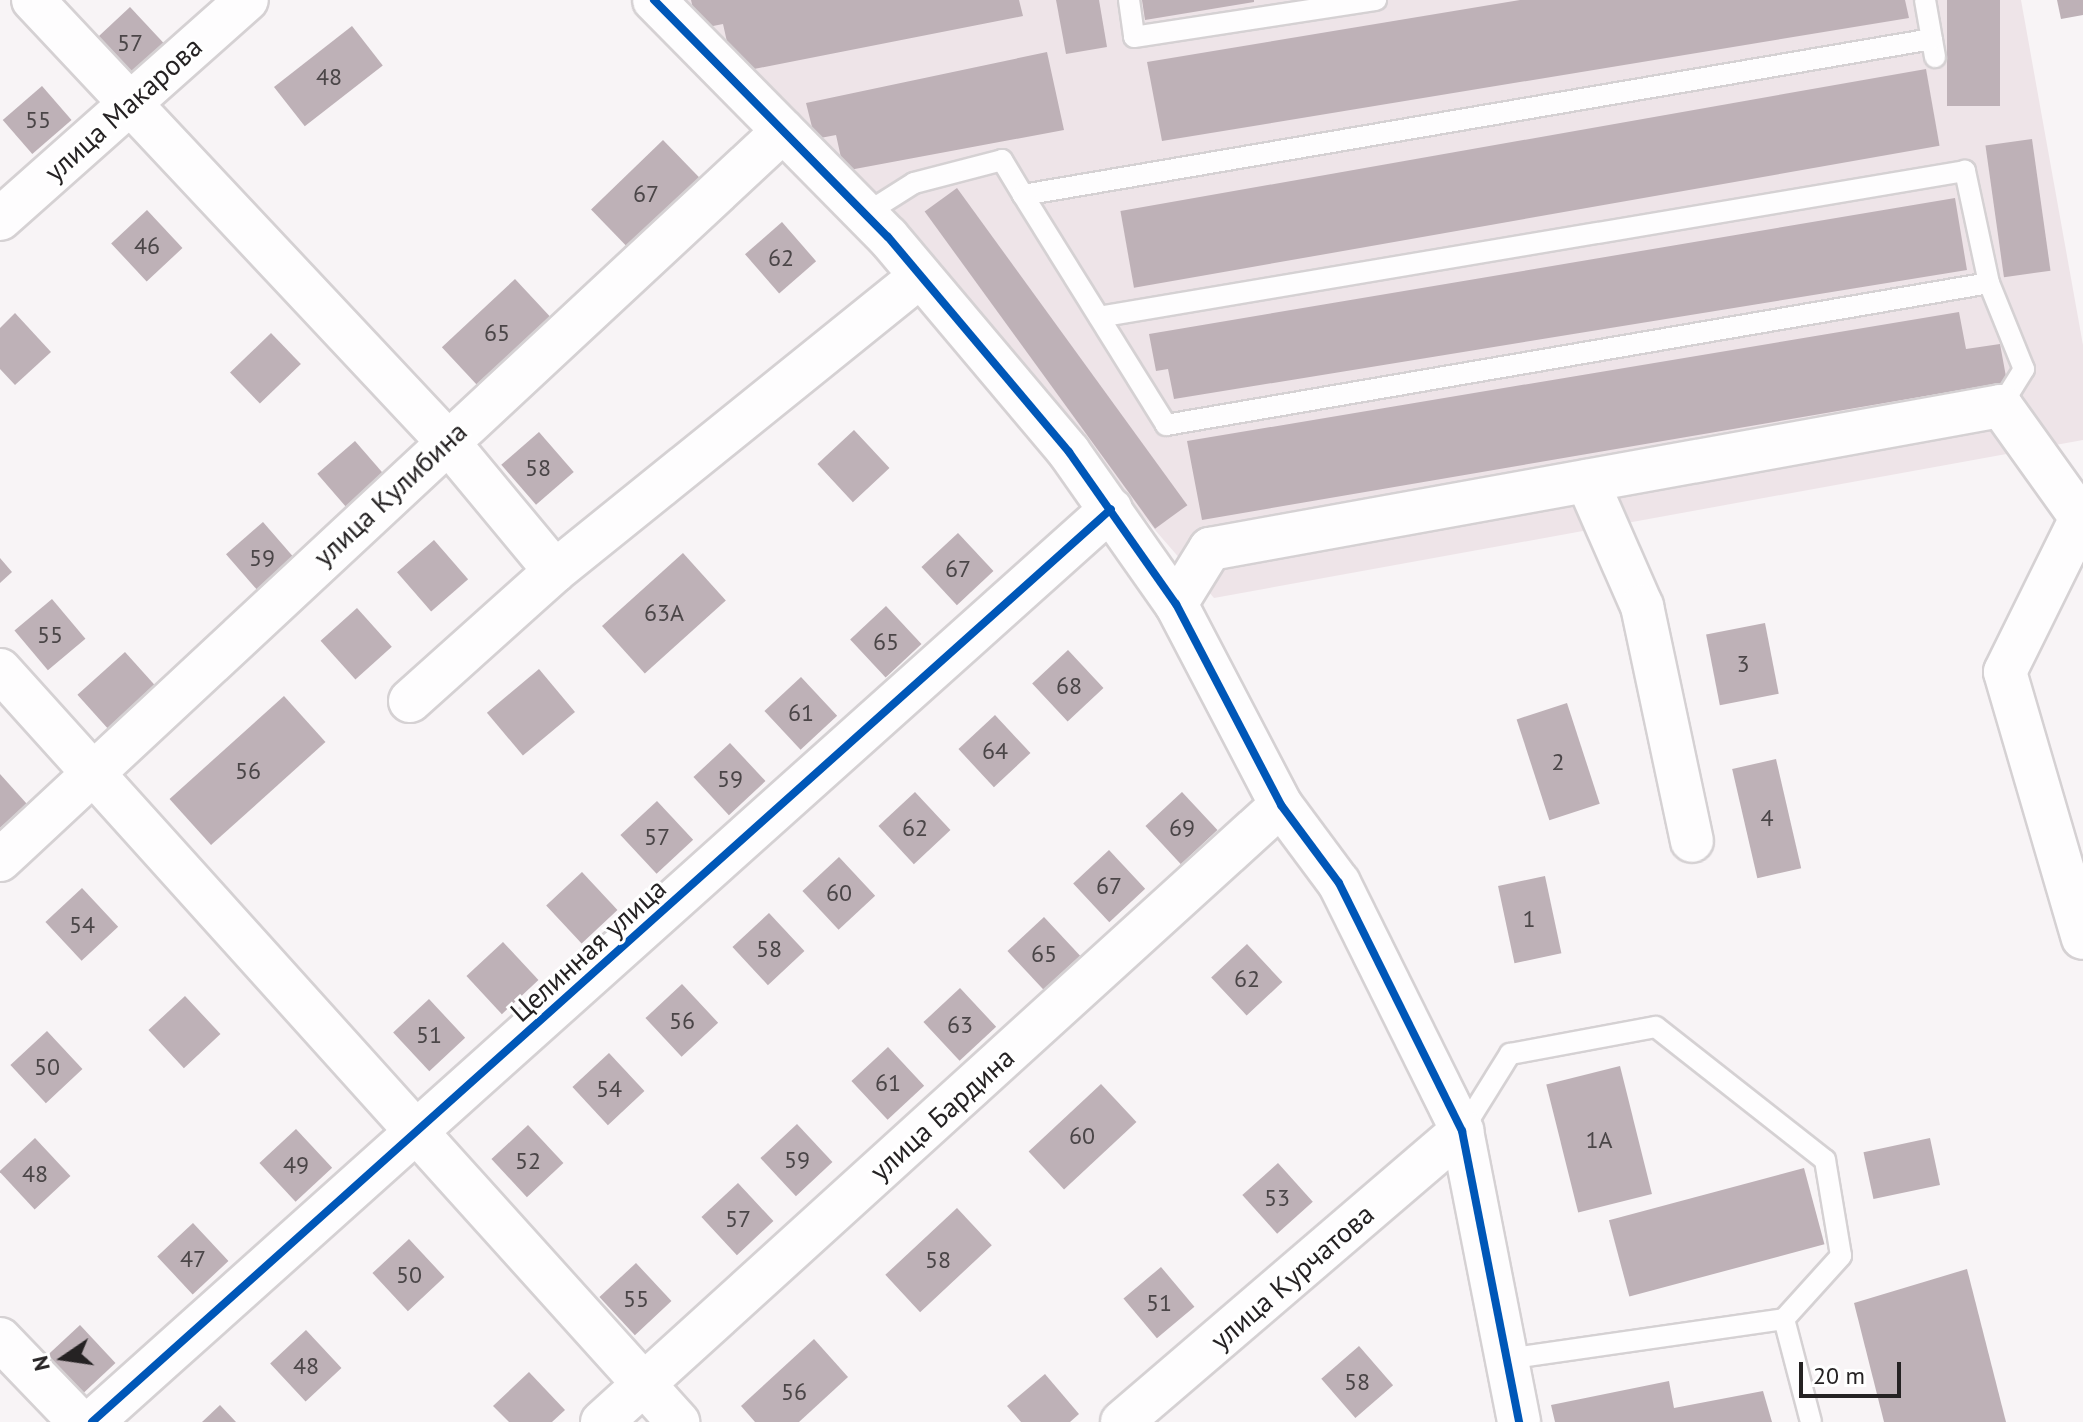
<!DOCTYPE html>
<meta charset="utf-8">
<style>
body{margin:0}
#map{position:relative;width:2083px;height:1422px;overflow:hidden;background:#f8f4f6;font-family:"PT Sans",sans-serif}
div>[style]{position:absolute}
.built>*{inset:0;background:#eee4e8}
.building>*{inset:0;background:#beb1b7;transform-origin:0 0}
.roads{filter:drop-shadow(2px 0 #d5d1d3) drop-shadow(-2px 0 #d5d1d3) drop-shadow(0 2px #d5d1d3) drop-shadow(0 -2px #d5d1d3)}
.service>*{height:20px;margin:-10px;padding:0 10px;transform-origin:10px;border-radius:10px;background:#fefdfe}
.minor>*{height:42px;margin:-21px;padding:0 21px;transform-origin:21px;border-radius:21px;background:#fefdfe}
.cycleway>*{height:8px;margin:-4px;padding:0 4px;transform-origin:4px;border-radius:4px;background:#0057b8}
span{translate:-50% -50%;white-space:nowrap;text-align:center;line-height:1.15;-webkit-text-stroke:6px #fff;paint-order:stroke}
.number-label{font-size:24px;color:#4b4648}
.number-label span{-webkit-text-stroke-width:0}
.street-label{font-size:28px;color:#252223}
.north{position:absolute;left:24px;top:1318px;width:80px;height:80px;-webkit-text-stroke:6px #fff;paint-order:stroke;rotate:257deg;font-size:22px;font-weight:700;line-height:32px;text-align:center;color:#252223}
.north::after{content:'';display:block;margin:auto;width:28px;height:36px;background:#252223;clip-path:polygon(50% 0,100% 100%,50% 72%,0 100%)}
.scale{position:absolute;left:1799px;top:1362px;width:102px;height:36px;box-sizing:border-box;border:4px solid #252223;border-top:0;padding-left:10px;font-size:24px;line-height:28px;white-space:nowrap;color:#252223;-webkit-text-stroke:6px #fff;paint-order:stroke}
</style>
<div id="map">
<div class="built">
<div style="clip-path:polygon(666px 0,2021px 0,2083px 345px,2083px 440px,1214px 598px,836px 162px)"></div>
</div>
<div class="building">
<div style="clip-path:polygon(691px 0,1019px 0,1023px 16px,734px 73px,723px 24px,698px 29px)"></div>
<div style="clip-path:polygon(1056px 0,1099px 0,1107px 47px,1066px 54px)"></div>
<div style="clip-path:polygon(1142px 0,1254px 0,1254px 2px,1145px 20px)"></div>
<div style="clip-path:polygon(1520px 0,1905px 0,1909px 18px,1162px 141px,1147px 62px)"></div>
<div style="left:1947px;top:0;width:53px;height:106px"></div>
<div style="clip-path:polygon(2057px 0,2083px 0,2083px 15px,2061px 19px)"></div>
<div style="left:130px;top:7px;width:52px;height:49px;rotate:47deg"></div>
<div style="left:352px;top:26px;width:50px;height:99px;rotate:52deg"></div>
<div style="clip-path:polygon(1047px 52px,1064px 130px,844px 171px,836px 135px,815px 139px,806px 103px)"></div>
<div style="left:1926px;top:69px;width:78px;height:818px;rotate:80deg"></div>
<div style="left:42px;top:86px;width:45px;height:52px;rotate:49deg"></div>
<div style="left:2032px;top:139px;width:133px;height:47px;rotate:82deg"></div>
<div style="left:663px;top:140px;width:55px;height:100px;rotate:46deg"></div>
<div style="left:957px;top:188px;width:392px;height:40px;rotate:54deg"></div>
<div style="clip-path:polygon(1955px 198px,1967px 270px,1174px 399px,1168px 369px,1156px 371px,1149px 334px)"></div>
<div style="left:147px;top:210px;width:52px;height:49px;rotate:47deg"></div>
<div style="left:782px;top:222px;width:52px;height:49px;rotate:49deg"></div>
<div style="left:515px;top:279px;width:54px;height:100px;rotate:47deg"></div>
<div style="clip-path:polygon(1959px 312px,1966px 349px,2000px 344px,2007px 382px,1202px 520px,1187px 441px)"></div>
<div style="clip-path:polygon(15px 313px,51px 352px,15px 385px,0 369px,0 328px)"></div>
<div style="left:271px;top:333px;width:43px;height:57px;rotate:46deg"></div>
<div style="left:854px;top:430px;width:52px;height:50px;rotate:47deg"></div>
<div style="left:539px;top:432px;width:53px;height:50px;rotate:49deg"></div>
<div style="left:355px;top:441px;width:53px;height:50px;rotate:49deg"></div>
<div style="left:263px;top:522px;width:52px;height:49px;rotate:49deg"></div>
<div style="left:958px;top:533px;width:52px;height:50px;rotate:47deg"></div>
<div style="left:434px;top:540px;width:52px;height:49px;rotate:49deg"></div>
<div style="left:683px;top:553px;width:64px;height:109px;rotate:48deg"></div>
<div style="clip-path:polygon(0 558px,12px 572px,0 583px)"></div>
<div style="left:52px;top:599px;width:52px;height:49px;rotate:50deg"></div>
<div style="left:886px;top:606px;width:52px;height:49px;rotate:47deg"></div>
<div style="left:357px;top:608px;width:52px;height:49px;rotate:48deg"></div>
<div style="left:1765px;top:623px;width:72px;height:60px;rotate:79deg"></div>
<div style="left:1068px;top:650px;width:52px;height:49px;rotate:47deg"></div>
<div style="left:125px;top:652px;width:45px;height:64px;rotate:48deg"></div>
<div style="left:539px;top:669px;width:56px;height:68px;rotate:50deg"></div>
<div style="left:801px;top:677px;width:53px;height:50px;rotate:47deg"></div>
<div style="left:284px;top:696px;width:62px;height:154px;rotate:48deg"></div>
<div style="left:1567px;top:703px;width:106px;height:53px;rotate:72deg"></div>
<div style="left:995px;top:715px;width:52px;height:50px;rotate:47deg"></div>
<div style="left:730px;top:743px;width:52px;height:50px;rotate:47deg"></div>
<div style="left:1776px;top:759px;width:112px;height:45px;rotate:77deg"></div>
<div style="clip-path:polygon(0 774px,27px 804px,0 828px)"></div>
<div style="left:915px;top:792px;width:52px;height:50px;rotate:47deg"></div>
<div style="left:1182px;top:792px;width:52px;height:50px;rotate:47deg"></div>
<div style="left:657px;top:801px;width:53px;height:50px;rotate:47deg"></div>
<div style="left:1109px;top:850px;width:53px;height:49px;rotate:47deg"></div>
<div style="left:839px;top:857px;width:53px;height:50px;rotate:47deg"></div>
<div style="left:582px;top:872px;width:52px;height:49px;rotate:47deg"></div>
<div style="left:1545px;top:876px;width:79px;height:48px;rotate:78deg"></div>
<div style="left:82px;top:888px;width:53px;height:50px;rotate:47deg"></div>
<div style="left:769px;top:913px;width:52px;height:50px;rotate:47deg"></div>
<div style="left:1044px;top:917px;width:53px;height:50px;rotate:47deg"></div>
<div style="left:503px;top:942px;width:52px;height:50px;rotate:47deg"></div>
<div style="left:1247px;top:944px;width:52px;height:49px;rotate:47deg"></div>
<div style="left:682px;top:984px;width:53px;height:50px;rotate:47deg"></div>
<div style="left:960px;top:988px;width:53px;height:50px;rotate:47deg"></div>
<div style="left:185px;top:996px;width:52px;height:50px;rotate:47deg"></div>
<div style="left:429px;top:999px;width:53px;height:49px;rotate:47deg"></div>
<div style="left:47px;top:1031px;width:52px;height:50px;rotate:47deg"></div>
<div style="left:888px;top:1047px;width:53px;height:50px;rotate:47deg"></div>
<div style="left:609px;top:1053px;width:52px;height:50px;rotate:47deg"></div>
<div style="left:1620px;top:1066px;width:132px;height:76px;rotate:76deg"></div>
<div style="left:1101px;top:1084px;width:52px;height:99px;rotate:47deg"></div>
<div style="left:797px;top:1124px;width:52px;height:50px;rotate:47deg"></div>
<div style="left:528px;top:1125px;width:52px;height:50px;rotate:47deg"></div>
<div style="left:296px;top:1129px;width:53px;height:50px;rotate:47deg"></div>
<div style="left:35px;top:1138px;width:52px;height:49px;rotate:47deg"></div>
<div style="left:1930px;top:1138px;width:48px;height:68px;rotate:78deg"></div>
<div style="left:1278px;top:1163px;width:52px;height:48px;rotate:48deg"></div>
<div style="left:1804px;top:1168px;width:79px;height:202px;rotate:75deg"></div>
<div style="left:738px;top:1183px;width:52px;height:50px;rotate:47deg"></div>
<div style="left:957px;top:1208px;width:51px;height:98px;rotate:47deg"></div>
<div style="left:193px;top:1223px;width:52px;height:49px;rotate:47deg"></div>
<div style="left:409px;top:1239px;width:52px;height:50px;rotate:47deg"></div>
<div style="left:636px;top:1263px;width:52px;height:50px;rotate:47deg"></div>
<div style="left:1161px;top:1267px;width:52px;height:49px;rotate:50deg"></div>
<div style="clip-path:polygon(1967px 1269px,2006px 1422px,1884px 1422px,1854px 1303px)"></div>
<div style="left:80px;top:1325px;width:52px;height:50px;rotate:47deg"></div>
<div style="left:306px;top:1330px;width:52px;height:49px;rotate:47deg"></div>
<div style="clip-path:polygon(814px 1339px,848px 1377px,799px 1422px,755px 1422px,741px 1406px)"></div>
<div style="left:1359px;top:1346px;width:52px;height:50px;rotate:49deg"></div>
<div style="clip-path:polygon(529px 1372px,565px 1410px,552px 1422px,509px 1422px,493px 1406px)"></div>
<div style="clip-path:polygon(1045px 1374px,1079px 1414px,1070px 1422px,1021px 1422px,1007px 1406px)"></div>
<div style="clip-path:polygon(1669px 1381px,1674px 1408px,1763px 1391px,1772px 1422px,1555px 1422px,1551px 1405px)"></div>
<div style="clip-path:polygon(220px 1405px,236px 1422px,202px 1422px)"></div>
</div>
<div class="roads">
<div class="service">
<div style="left:1129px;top:0;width:37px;rotate:82deg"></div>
<div style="left:1134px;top:37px;width:245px;rotate:-8.7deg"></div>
<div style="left:1925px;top:0;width:58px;rotate:80deg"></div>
<div style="left:1023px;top:195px;width:922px;rotate:-9.74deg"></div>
<div style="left:865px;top:214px;width:58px;rotate:-32.3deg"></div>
<div style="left:914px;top:183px;width:91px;rotate:-14.6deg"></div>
<div style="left:1002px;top:160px;width:41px;rotate:59deg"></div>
<div style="left:1023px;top:195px;width:271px;rotate:58.1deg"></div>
<div style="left:1166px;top:425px;width:835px;rotate:-9.79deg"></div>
<div style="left:1989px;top:283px;width:115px;rotate:-102.1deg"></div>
<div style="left:1965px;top:171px;width:878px;rotate:170.43deg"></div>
<div style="left:1989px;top:283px;width:93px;rotate:67.9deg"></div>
<div style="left:2024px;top:369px;width:44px;rotate:121.9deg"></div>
<div style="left:1462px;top:1131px;width:91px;rotate:-58.1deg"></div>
<div style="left:1510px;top:1054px;width:148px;rotate:-10.5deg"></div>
<div style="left:1656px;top:1027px;width:215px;rotate:38.2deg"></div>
<div style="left:1825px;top:1160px;width:97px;rotate:80.5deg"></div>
<div style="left:1841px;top:1256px;width:85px;rotate:132.1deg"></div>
<div style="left:1507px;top:1359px;width:280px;rotate:-8.2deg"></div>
<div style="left:1784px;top:1319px;width:106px;rotate:75.3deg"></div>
</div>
<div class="minor">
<div style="left:33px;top:0;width:605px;rotate:46.81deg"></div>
<div style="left:447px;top:441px;width:169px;rotate:50.3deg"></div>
<div style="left:555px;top:571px;width:469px;rotate:-38.9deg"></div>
<div style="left:654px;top:0;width:333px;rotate:45.4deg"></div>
<div style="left:888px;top:237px;width:281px;rotate:49.9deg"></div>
<div style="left:1069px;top:452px;width:186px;rotate:54.9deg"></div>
<div style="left:1176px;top:604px;width:227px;rotate:62.4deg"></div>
<div style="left:1281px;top:805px;width:97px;rotate:53.4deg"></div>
<div style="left:1339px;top:883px;width:277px;rotate:63.6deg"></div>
<div style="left:1462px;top:1131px;width:297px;rotate:78.9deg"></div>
<div style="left:0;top:219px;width:330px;rotate:-41.6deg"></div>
<div style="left:1587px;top:481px;width:137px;rotate:66.3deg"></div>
<div style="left:1642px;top:606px;width:240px;rotate:78deg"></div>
<div style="left:2083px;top:514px;width:176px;rotate:116.3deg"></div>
<div style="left:2005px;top:672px;width:277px;rotate:73.7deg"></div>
<div style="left:1176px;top:604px;width:65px;rotate:-58.3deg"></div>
<div style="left:1210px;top:549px;width:804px;rotate:-10.25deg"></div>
<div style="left:2001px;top:406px;width:134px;rotate:54.4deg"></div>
<div style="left:0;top:670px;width:1013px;rotate:47.96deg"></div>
<div style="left:410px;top:701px;width:195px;rotate:-41.9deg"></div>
<div style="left:0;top:860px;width:1070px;rotate:-42.95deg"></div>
<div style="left:0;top:1339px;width:115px;rotate:46.1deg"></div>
<div style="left:92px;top:1422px;width:1368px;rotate:-41.86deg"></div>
<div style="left:602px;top:1422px;width:917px;rotate:-42.26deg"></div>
<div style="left:1122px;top:1422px;width:448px;rotate:-40.6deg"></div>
</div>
</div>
<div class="cycleway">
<div style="left:654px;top:0;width:333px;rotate:45.4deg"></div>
<div style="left:888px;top:237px;width:281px;rotate:49.9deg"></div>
<div style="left:1069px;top:452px;width:186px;rotate:54.9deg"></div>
<div style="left:1176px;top:604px;width:227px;rotate:62.4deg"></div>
<div style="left:1281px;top:805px;width:97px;rotate:53.4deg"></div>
<div style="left:1339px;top:883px;width:277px;rotate:63.6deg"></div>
<div style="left:1462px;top:1131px;width:297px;rotate:78.9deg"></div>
<div style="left:92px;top:1422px;width:1368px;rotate:-41.86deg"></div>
</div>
<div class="number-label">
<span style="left:130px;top:43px">57</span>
<span style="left:329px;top:77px">48</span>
<span style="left:38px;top:120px">55</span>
<span style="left:646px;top:194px">67</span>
<span style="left:147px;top:246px">46</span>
<span style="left:781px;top:258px">62</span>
<span style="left:497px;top:333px">65</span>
<span style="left:538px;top:468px">58</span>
<span style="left:262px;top:558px">59</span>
<span style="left:958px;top:569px">67</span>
<span style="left:664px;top:613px">63А</span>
<span style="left:50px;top:635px">55</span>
<span style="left:886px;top:642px">65</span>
<span style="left:1743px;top:664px">3</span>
<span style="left:1069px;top:686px">68</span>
<span style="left:801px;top:713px">61</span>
<span style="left:995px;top:751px">64</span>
<span style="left:1558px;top:762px">2</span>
<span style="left:248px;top:771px">56</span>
<span style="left:730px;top:779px">59</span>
<span style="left:1767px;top:818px">4</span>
<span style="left:915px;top:828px">62</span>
<span style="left:1182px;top:828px">69</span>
<span style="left:657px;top:837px">57</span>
<span style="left:1109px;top:886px">67</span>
<span style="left:839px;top:893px">60</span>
<span style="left:1529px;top:919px">1</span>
<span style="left:82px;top:925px">54</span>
<span style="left:769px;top:949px">58</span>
<span style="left:1044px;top:954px">65</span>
<span style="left:1247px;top:979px">62</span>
<span style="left:682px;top:1021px">56</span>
<span style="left:960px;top:1025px">63</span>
<span style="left:429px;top:1035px">51</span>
<span style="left:47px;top:1067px">50</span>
<span style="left:888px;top:1083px">61</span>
<span style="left:609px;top:1089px">54</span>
<span style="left:1082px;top:1136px">60</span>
<span style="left:1599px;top:1140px">1А</span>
<span style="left:797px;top:1160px">59</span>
<span style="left:528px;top:1161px">52</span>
<span style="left:296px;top:1165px">49</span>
<span style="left:35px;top:1174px">48</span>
<span style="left:1277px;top:1198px">53</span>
<span style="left:738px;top:1219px">57</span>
<span style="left:193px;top:1259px">47</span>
<span style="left:938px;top:1260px">58</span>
<span style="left:409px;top:1275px">50</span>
<span style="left:636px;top:1299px">55</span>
<span style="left:1159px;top:1303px">51</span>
<span style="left:306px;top:1366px">48</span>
<span style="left:1357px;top:1382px">58</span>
<span style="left:794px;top:1392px">56</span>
</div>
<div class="street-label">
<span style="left:123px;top:109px;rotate:-42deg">улица Макарова</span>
<span style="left:390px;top:494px;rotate:-43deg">улица Кулибина</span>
<span style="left:588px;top:950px;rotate:-42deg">Целинная улица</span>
<span style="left:942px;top:1114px;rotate:-42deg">улица Бардина</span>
<span style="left:1292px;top:1277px;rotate:-41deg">улица Курчатова</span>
</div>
<div class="north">N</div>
<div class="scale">20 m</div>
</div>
